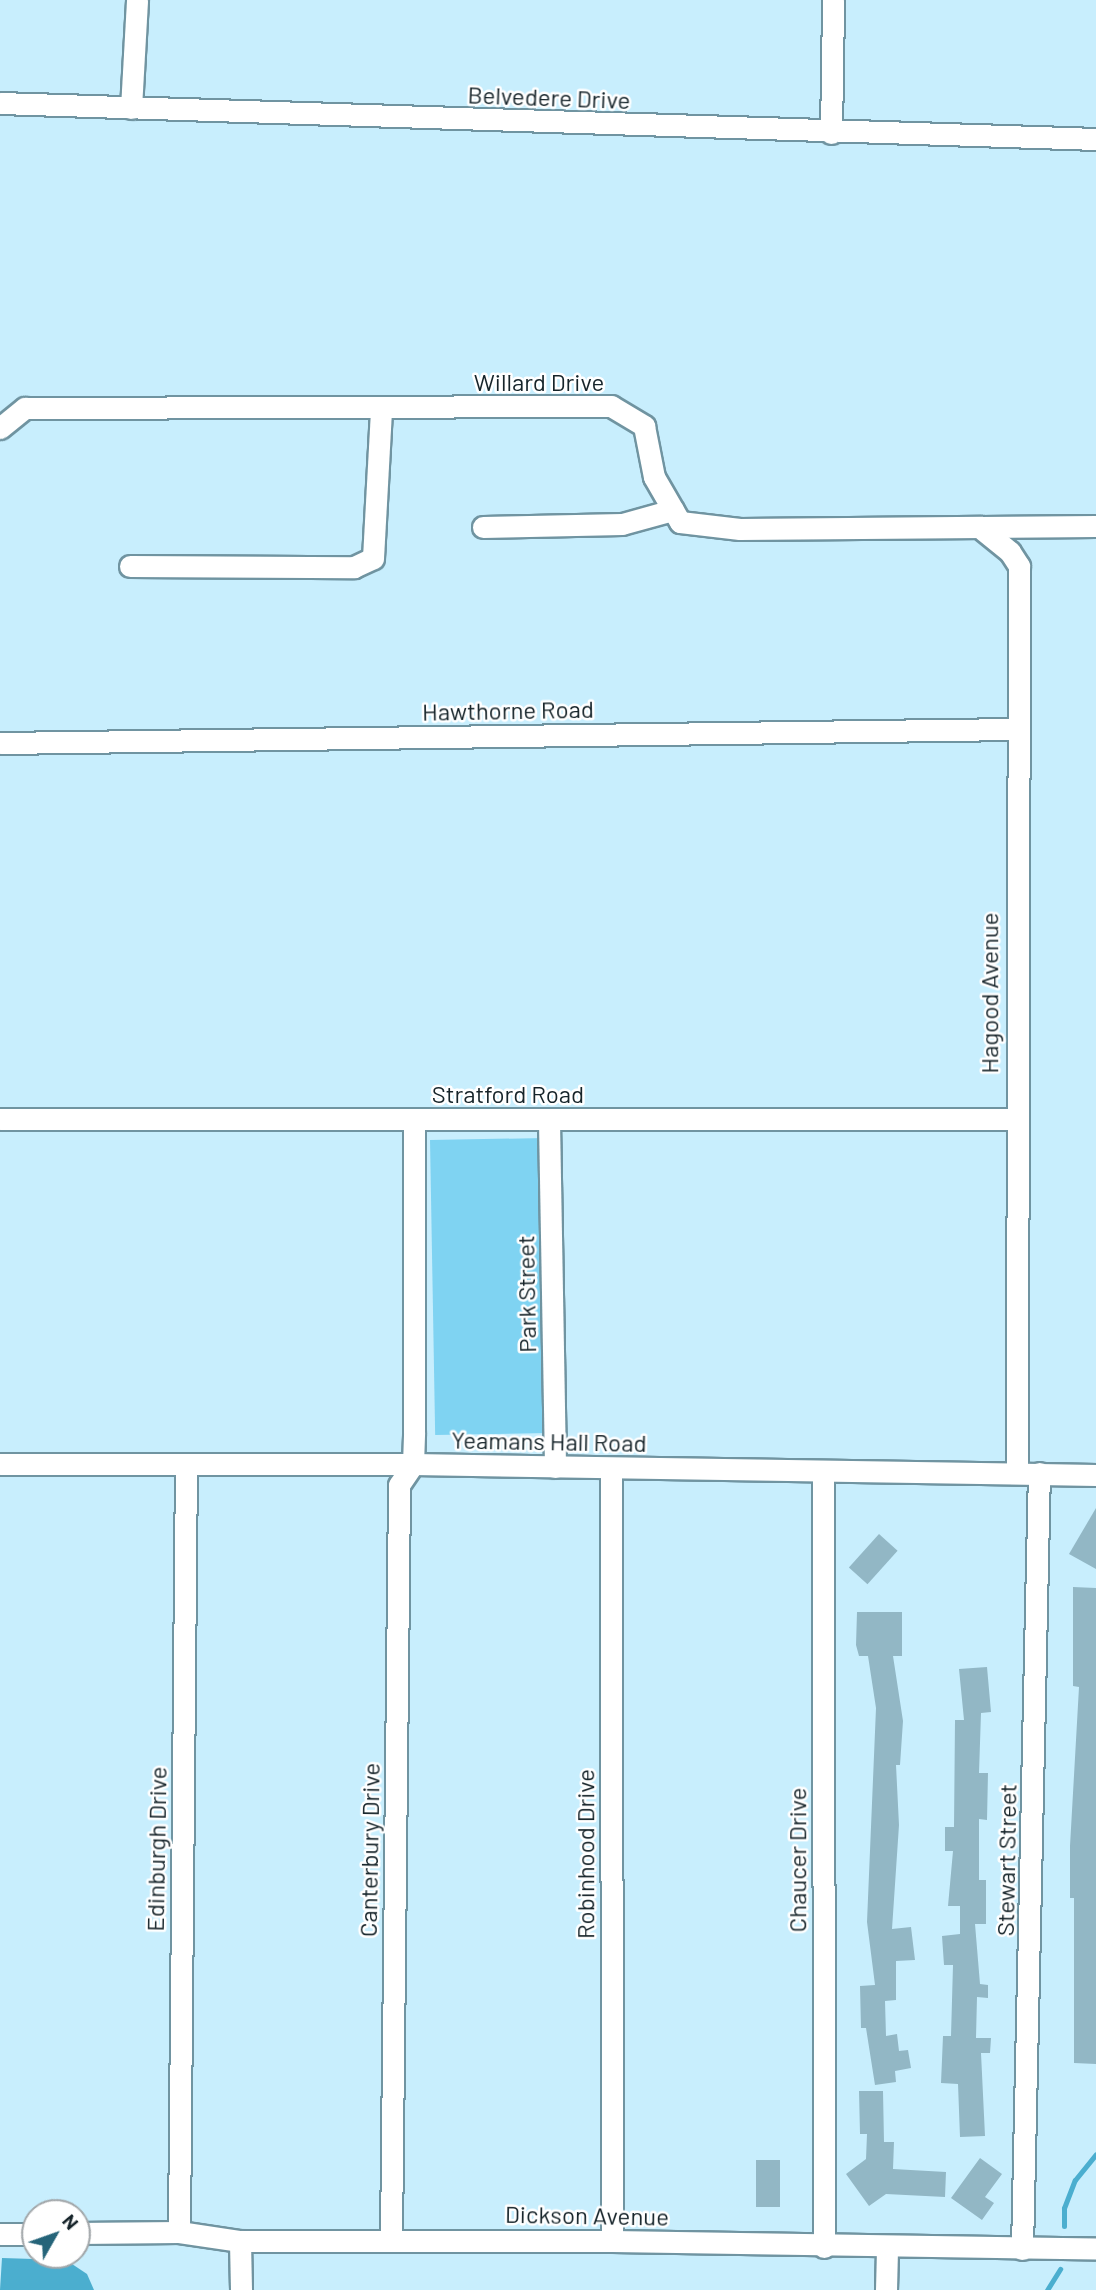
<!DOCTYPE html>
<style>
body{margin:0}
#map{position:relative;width:1096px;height:2290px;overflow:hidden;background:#c8eefd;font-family:Barlow,sans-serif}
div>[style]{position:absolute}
.green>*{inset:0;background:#7fd3f2;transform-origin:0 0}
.water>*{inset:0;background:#4baecf}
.stream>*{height:5px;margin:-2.5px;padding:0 2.5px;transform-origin:2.5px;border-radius:2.5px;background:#4baecf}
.building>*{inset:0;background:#92b7c5;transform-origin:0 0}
.roads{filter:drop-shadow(2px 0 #7094a1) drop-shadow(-2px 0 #7094a1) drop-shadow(0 2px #7094a1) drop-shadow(0 -2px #7094a1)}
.minor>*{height:21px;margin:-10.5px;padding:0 10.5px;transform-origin:10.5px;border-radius:10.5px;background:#fff}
span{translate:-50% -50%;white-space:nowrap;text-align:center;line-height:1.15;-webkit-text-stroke:5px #fff;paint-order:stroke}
.street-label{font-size:24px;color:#16242a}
.north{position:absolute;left:21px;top:2199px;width:70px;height:70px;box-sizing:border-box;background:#fff;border:2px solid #a2a7aa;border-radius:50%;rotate:50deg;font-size:19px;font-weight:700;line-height:28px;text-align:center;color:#16242a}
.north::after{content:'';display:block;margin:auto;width:24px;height:32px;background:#256479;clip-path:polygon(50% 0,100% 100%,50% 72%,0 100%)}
</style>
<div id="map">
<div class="green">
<div style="left:545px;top:1138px;width:295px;height:115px;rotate:89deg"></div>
</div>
<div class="water">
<div style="clip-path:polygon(2px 2258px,66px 2260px,87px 2274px,94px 2290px,0 2290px)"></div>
</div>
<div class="stream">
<div style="left:1064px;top:2226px;width:18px;rotate:-90deg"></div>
<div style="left:1064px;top:2208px;width:30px;rotate:-69deg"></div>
<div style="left:1075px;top:2180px;width:33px;rotate:-51deg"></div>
<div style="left:1047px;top:2290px;width:25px;rotate:-58deg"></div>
</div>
<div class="building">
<div style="clip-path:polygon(1096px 1508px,1096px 1569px,1069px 1554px)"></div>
<div style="left:879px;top:1534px;width:25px;height:45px;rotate:42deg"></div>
<div style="clip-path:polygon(1073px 1587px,1096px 1588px,1096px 2064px,1074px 2063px,1074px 1898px,1070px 1898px,1070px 1846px,1079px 1687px,1073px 1686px)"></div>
<div style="clip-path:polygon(857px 1612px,902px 1612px,902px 1656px,893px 1656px,903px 1721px,900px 1765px,896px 1765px,899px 1825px,892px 1929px,911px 1927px,915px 1960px,896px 1961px,896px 2000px,885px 2001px,886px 2036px,897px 2034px,899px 2051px,908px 2050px,911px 2068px,895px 2071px,896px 2082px,875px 2085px,866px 2028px,861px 2028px,860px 1986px,875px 1985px,867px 1922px,876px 1708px,868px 1656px,859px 1656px,856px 1645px)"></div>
<div style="clip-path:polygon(987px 1667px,991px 1712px,981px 1713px,979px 1773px,988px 1773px,987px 1820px,979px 1819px,979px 1880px,986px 1880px,986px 1924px,975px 1924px,980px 1984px,988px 1985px,988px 1998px,977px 1997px,976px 2038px,991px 2038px,990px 2053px,981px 2053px,985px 2136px,960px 2137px,958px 2084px,941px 2083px,943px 2036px,951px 2036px,953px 1965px,944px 1965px,942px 1936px,960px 1934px,960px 1906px,948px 1906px,953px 1851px,945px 1851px,945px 1827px,954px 1827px,955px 1720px,964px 1720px,959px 1669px)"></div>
<div style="clip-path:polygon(859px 2091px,883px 2091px,884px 2142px,894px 2142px,893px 2169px,946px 2172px,945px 2197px,886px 2194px,869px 2206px,846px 2174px,866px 2159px,867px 2134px,860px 2134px)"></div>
<div style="clip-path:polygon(980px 2158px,1002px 2174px,985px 2197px,994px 2203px,982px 2220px,951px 2198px)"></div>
<div style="left:756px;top:2160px;width:24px;height:47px"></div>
</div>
<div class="roads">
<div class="minor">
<div style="left:0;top:103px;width:1097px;rotate:1.88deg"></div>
<div style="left:131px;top:108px;width:108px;rotate:-86.8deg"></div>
<div style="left:831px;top:133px;width:133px;rotate:-89.1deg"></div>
<div style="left:0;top:428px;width:32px;rotate:-39deg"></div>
<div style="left:25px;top:408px;width:586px;rotate:-0.2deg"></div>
<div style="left:611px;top:406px;width:39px;rotate:31deg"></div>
<div style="left:644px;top:426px;width:52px;rotate:78.9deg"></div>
<div style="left:654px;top:477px;width:52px;rotate:60deg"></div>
<div style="left:680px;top:522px;width:60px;rotate:6.7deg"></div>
<div style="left:740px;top:529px;width:356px;rotate:-0.5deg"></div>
<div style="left:483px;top:527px;width:139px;rotate:-1.2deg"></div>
<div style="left:622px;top:524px;width:53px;rotate:-15.4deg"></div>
<div style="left:983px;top:530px;width:35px;rotate:39deg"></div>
<div style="left:1010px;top:552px;width:17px;rotate:57deg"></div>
<div style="left:1019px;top:566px;width:906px;rotate:90.13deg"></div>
<div style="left:130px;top:566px;width:224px;rotate:0.3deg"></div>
<div style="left:354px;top:567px;width:21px;rotate:-25deg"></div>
<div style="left:373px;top:558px;width:150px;rotate:-86.9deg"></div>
<div style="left:0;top:743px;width:1016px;rotate:-0.79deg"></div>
<div style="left:0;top:1119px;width:1016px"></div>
<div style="left:549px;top:1121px;width:346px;rotate:89deg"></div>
<div style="left:0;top:1464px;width:413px"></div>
<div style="left:413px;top:1464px;width:683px;rotate:0.92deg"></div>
<div style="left:611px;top:1468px;width:773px;rotate:89.93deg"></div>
<div style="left:823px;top:1473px;width:774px;rotate:89.93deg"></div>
<div style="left:179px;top:2232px;width:765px;rotate:-89.48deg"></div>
<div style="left:77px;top:2233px;width:102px;rotate:-0.6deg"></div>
<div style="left:179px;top:2232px;width:62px;rotate:8.4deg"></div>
<div style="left:240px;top:2241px;width:372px"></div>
<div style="left:612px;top:2241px;width:484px;rotate:0.9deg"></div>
<div style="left:0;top:2234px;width:35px"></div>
<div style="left:391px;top:2240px;width:755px;rotate:-89.39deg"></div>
<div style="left:399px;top:1485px;width:25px;rotate:-56deg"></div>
<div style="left:413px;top:1464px;width:32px;rotate:-88deg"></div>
<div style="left:414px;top:1432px;width:311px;rotate:-90deg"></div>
<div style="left:240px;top:2241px;width:49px;rotate:88.8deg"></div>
<div style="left:1022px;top:2249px;width:776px;rotate:-88.75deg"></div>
<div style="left:886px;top:2290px;width:42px;rotate:-88.6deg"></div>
</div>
</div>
<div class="street-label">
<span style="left:549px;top:97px;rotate:2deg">Belvedere Drive</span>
<span style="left:539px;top:382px">Willard Drive</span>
<span style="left:508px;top:710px;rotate:-1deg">Hawthorne Road</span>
<span style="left:989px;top:993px;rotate:-90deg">Hagood Avenue</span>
<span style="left:508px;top:1094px">Stratford Road</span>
<span style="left:526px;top:1294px;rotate:-91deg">Park Street</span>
<span style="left:549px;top:1441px;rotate:1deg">Yeamans Hall Road</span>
<span style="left:156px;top:1849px;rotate:-89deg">Edinburgh Drive</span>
<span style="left:369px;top:1850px;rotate:-89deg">Canterbury Drive</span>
<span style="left:585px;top:1854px;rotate:-90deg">Robinhood Drive</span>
<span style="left:797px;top:1860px;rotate:-90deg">Chaucer Drive</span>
<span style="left:1006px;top:1860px;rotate:-89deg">Stewart Street</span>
<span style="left:587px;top:2215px;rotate:1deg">Dickson Avenue</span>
</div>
<div class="north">N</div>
</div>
